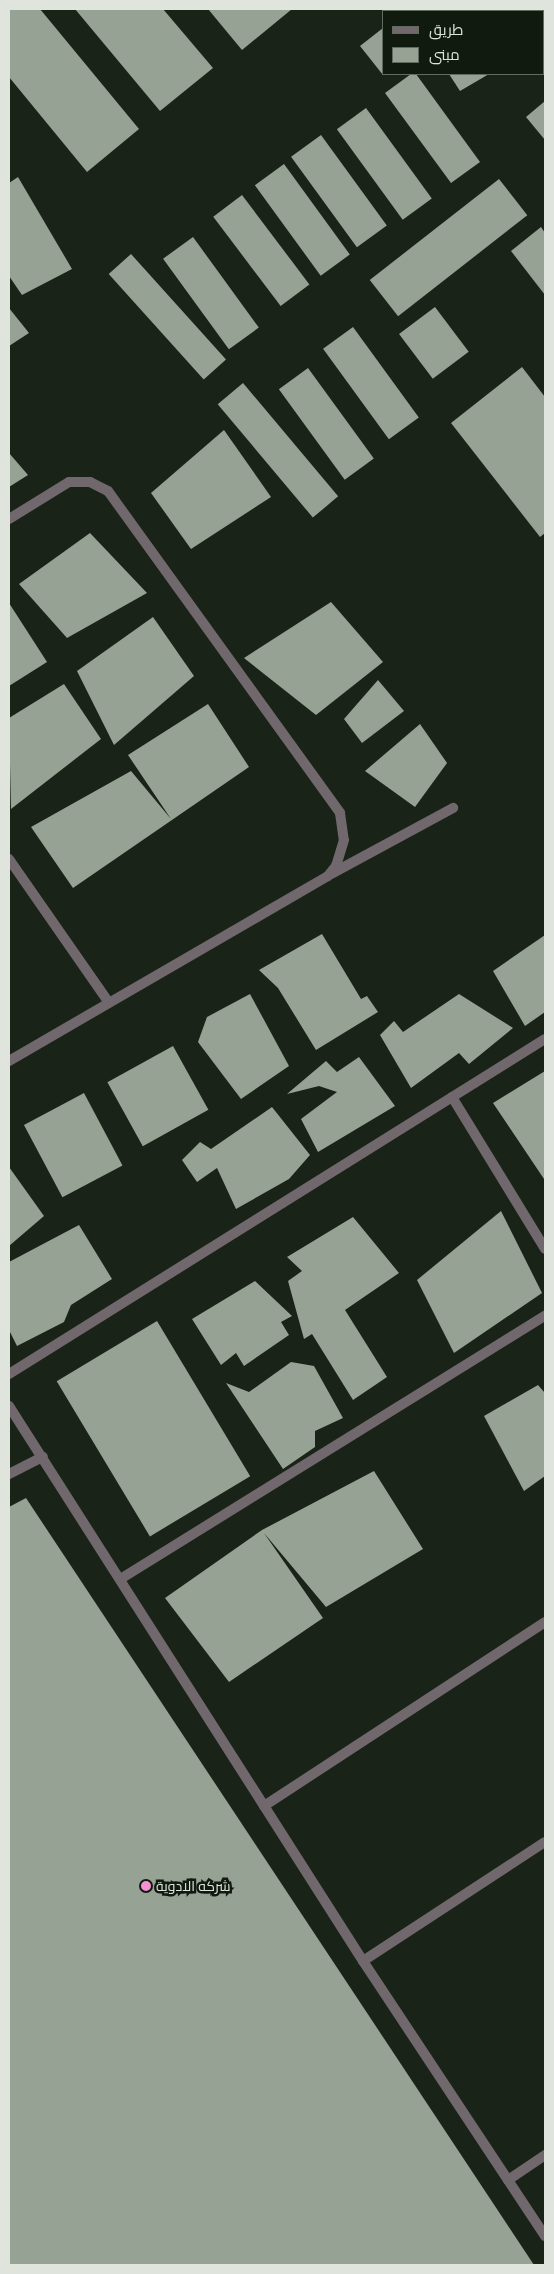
<!DOCTYPE html>
<meta charset="utf-8">
<style>
body{margin:0}
#map{position:relative;width:554px;height:2274px;overflow:hidden;background:#1a2318;font-family:Ubuntu,Cairo,sans-serif}
div>[style]{position:absolute}
.building>*{inset:0;background:#96a293;transform-origin:0 0}
.street>*{height:10px;margin:-5px;padding:0 5px;transform-origin:5px;border-radius:5px;background:#70686d}
.dots>*{width:14px;height:14px;translate:-50% -50%;box-sizing:border-box;border:2px solid #111a0f;border-radius:50%}
span{translate:-50% -50%;white-space:nowrap;text-align:center;line-height:1.15;-webkit-text-stroke:5px #111a0f;paint-order:stroke}
.poi-label{font-size:14px;color:#dfe5dd}
.left{translate:0 -50%;text-align:left}
.frame{position:absolute;inset:0;border:10px solid #dfe5dd;pointer-events:none}
.legend{position:absolute;left:382px;top:10px;width:162px;height:65px;box-sizing:border-box;background:#111a0f;border:1px solid #636b61;margin:0;padding:6px 9px;list-style:none;font-size:15px;color:#dfe5dd}
.legend li{display:flex;align-items:center;gap:10px;height:25px}
.legend b{width:25px;border:1px solid #636b61}
</style>
<div id="map">
<div class="building">
<div style="clip-path:polygon(9px 9px,40px 9px,139px 129px,87px 172px,9px 77px)"></div>
<div style="clip-path:polygon(75px 9px,163px 9px,213px 68px,160px 111px)"></div>
<div style="clip-path:polygon(208px 9px,292px 9px,242px 50px)"></div>
<div style="clip-path:polygon(383px 28px,383px 75px,360px 46px)"></div>
<div style="clip-path:polygon(411px 74px,416px 74px,480px 162px,451px 183px,385px 93px)"></div>
<div style="clip-path:polygon(449px 74px,489px 74px,460px 91px)"></div>
<div style="clip-path:polygon(545px 101px,545px 140px,526px 117px)"></div>
<div style="left:366px;top:108px;width:112px;height:36px;rotate:54deg"></div>
<div style="left:321px;top:135px;width:112px;height:37px;rotate:54deg"></div>
<div style="left:284px;top:164px;width:112px;height:36px;rotate:54deg"></div>
<div style="clip-path:polygon(18px 177px,72px 269px,22px 295px,9px 276px,9px 183px)"></div>
<div style="left:499px;top:179px;width:46px;height:164px;rotate:52deg"></div>
<div style="left:242px;top:195px;width:112px;height:36px;rotate:53deg"></div>
<div style="clip-path:polygon(541px 227px,545px 233px,545px 295px,511px 251px)"></div>
<div style="left:193px;top:237px;width:112px;height:37px;rotate:54deg"></div>
<div style="left:131px;top:254px;width:142px;height:30px;rotate:48deg"></div>
<div style="left:435px;top:307px;width:56px;height:45px;rotate:53deg"></div>
<div style="clip-path:polygon(9px 308px,29px 333px,9px 346px)"></div>
<div style="left:353px;top:327px;width:112px;height:37px;rotate:54deg"></div>
<div style="clip-path:polygon(522px 367px,545px 397px,545px 533px,540px 537px,451px 423px)"></div>
<div style="left:308px;top:368px;width:112px;height:36px;rotate:54deg"></div>
<div style="left:243px;top:383px;width:148px;height:33px;rotate:50deg"></div>
<div style="clip-path:polygon(224px 430px,271px 497px,191px 549px,151px 493px)"></div>
<div style="clip-path:polygon(9px 453px,28px 475px,9px 487px)"></div>
<div style="clip-path:polygon(90px 533px,147px 593px,67px 638px,19px 584px)"></div>
<div style="clip-path:polygon(331px 602px,383px 662px,316px 715px,244px 658px)"></div>
<div style="clip-path:polygon(9px 603px,47px 662px,9px 686px)"></div>
<div style="clip-path:polygon(153px 617px,194px 676px,114px 745px,77px 671px)"></div>
<div style="clip-path:polygon(378px 680px,404px 711px,362px 743px,344px 719px)"></div>
<div style="clip-path:polygon(64px 684px,101px 739px,11px 809px,9px 718px)"></div>
<div style="clip-path:polygon(208px 704px,249px 767px,73px 888px,31px 827px,131px 771px,171px 819px,128px 755px)"></div>
<div style="clip-path:polygon(420px 724px,447px 763px,415px 807px,365px 771px)"></div>
<div style="clip-path:polygon(322px 934px,361px 999px,367px 996px,378px 1012px,316px 1050px,278px 988px,259px 970px)"></div>
<div style="clip-path:polygon(545px 935px,545px 1012px,525px 1026px,493px 971px)"></div>
<div style="clip-path:polygon(250px 994px,289px 1066px,241px 1099px,198px 1042px,207px 1017px)"></div>
<div style="clip-path:polygon(459px 994px,513px 1028px,469px 1064px,459px 1053px,411px 1088px,380px 1035px,394px 1021px,403px 1032px)"></div>
<div style="left:173px;top:1046px;width:73px;height:75px;rotate:61deg"></div>
<div style="clip-path:polygon(359px 1057px,395px 1106px,318px 1152px,301px 1119px,337px 1092px,319px 1086px,287px 1094px,326px 1061px,337px 1072px)"></div>
<div style="clip-path:polygon(545px 1071px,545px 1178px,544px 1179px,493px 1103px)"></div>
<div style="left:84px;top:1093px;width:82px;height:68px;rotate:62deg"></div>
<div style="clip-path:polygon(272px 1107px,310px 1155px,289px 1179px,236px 1209px,217px 1168px,197px 1182px,182px 1160px,200px 1142px,211px 1149px)"></div>
<div style="clip-path:polygon(9px 1167px,44px 1216px,9px 1246px)"></div>
<div style="clip-path:polygon(501px 1211px,542px 1293px,454px 1353px,417px 1280px)"></div>
<div style="clip-path:polygon(353px 1217px,399px 1273px,345px 1310px,387px 1377px,353px 1400px,312px 1334px,304px 1339px,288px 1281px,302px 1271px,287px 1257px)"></div>
<div style="clip-path:polygon(79px 1225px,112px 1279px,71px 1305px,64px 1322px,17px 1346px,9px 1330px,9px 1262px)"></div>
<div style="clip-path:polygon(255px 1281px,292px 1316px,281px 1322px,289px 1335px,244px 1366px,236px 1353px,221px 1365px,192px 1319px)"></div>
<div style="left:157px;top:1321px;width:181px;height:117px;rotate:59deg"></div>
<div style="clip-path:polygon(291px 1362px,314px 1366px,343px 1418px,315px 1431px,315px 1447px,283px 1469px,226px 1383px,249px 1392px)"></div>
<div style="clip-path:polygon(538px 1385px,545px 1393px,545px 1476px,524px 1491px,484px 1416px)"></div>
<div style="clip-path:polygon(374px 1471px,423px 1549px,326px 1607px,264px 1533px,323px 1618px,229px 1682px,165px 1598px,262px 1530px)"></div>
<div style="clip-path:polygon(26px 1498px,534px 2265px,9px 2265px,9px 1507px)"></div>
</div>
<div class="street">
<div style="left:9px;top:519px;width:70px;rotate:-31.7deg"></div>
<div style="left:69px;top:482px;width:21px"></div>
<div style="left:90px;top:482px;width:20px;rotate:27deg"></div>
<div style="left:108px;top:491px;width:397px;rotate:54.2deg"></div>
<div style="left:340px;top:813px;width:27px;rotate:82deg"></div>
<div style="left:344px;top:840px;width:27px;rotate:107deg"></div>
<div style="left:336px;top:866px;width:13px;rotate:129deg"></div>
<div style="left:328px;top:876px;width:369px;rotate:149.9deg"></div>
<div style="left:9px;top:859px;width:175px;rotate:55.2deg"></div>
<div style="left:331px;top:874px;width:139px;rotate:-28.4deg"></div>
<div style="left:452px;top:1097px;width:178px;rotate:58.5deg"></div>
<div style="left:9px;top:1374px;width:632px;rotate:-32.01deg"></div>
<div style="left:9px;top:1406px;width:658px;rotate:57.47deg"></div>
<div style="left:363px;top:1961px;width:217px;rotate:-33.2deg"></div>
<div style="left:9px;top:1474px;width:38px;rotate:-27deg"></div>
<div style="left:122px;top:1578px;width:498px;rotate:-31.8deg"></div>
<div style="left:264px;top:1806px;width:336px;rotate:-33.2deg"></div>
<div style="left:363px;top:1961px;width:330px;rotate:56.5deg"></div>
<div style="left:508px;top:2180px;width:45px;rotate:-34deg"></div>
</div>
<div class="dots">
<div style="left:146px;top:1886px;background:#f591d2"></div>
</div>
<div class="poi-label">
<span class="left" style="left:156px;top:1886px">شركه الادوية</span>
</div>
<div class="frame"></div>
<ul class="legend">
<li><b style="height:6px;background:#70686d"></b>طريق</li>
<li><b style="height:14px;background:#96a293"></b>مبنى</li>
</ul>
</div>
